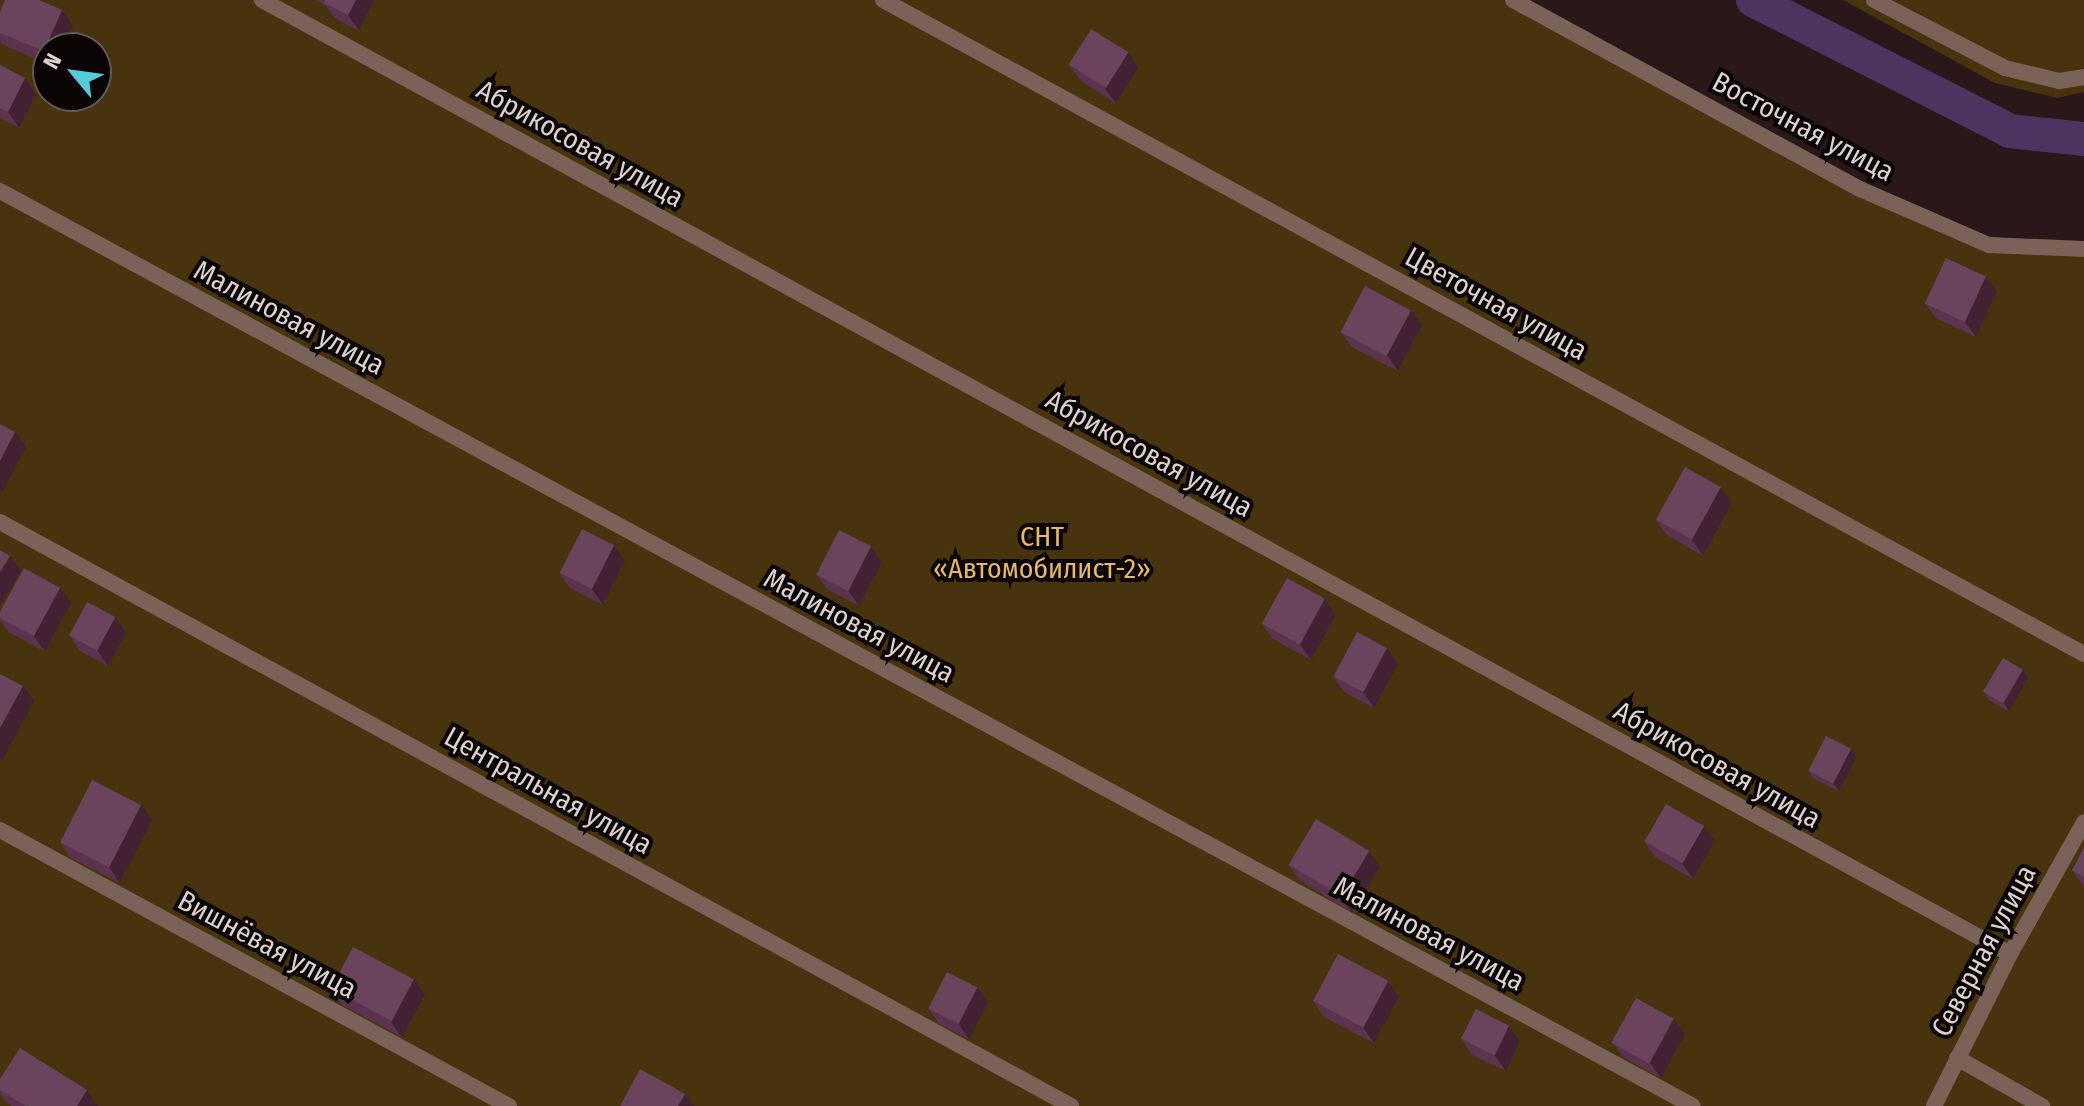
<!DOCTYPE html>
<meta charset="utf-8">
<style>
body{margin:0}
#map{position:relative;width:2084px;height:1106px;overflow:hidden;background:#291719;font-family:"Fira Sans Condensed",sans-serif}
div>[style]{position:absolute}
.green>*{inset:0;background:#47330e}
.canal>*{height:34px;margin:-17px;padding:0 17px;transform-origin:17px;border-radius:17px;background:#4b345f}
.minor>*{height:16px;margin:-8px;padding:0 8px;transform-origin:8px;border-radius:8px;background:#796257}
.wall>*{inset:0;background:#5c334e}
.shaded-wall>*{inset:0;background:#422133}
.building>*{inset:0;background:#6a445c;transform-origin:0 0}
span{translate:-50% -50%;white-space:nowrap;text-align:center;line-height:1.15;-webkit-text-stroke:8px #0c0506;paint-order:stroke}
.street-label{font-size:28px;color:#ded1d1}
.park-label{font-size:28px;color:#e5ba6f}
.north{position:absolute;left:32px;top:32px;width:80px;height:80px;box-sizing:border-box;background:#0c0506;border:2px solid #605757;border-radius:50%;rotate:299deg;font-size:22px;font-weight:700;line-height:32px;text-align:center;color:#ded1d1}
.north::after{content:'';display:block;margin:auto;width:28px;height:36px;background:#53cbdb;clip-path:polygon(50% 0,100% 100%,50% 72%,0 100%)}
</style>
<div id="map">
<div class="green">
<div style="clip-path:polygon(evenodd,0 0,1513px 0,1860px 189px,1989px 245px,2084px 249px,2084px 1106px,0 1106px,0 0,48px 48px,96px 48px,96px 96px,48px 96px,48px 48px)"></div>
<div style="clip-path:polygon(1843px 0,2084px 0,2084px 92px,2057px 98px,1995px 83px)"></div>
</div>
<div class="canal">
<div style="left:1753px;top:0;width:288px;rotate:27deg"></div>
<div style="left:2010px;top:131px;width:74px;rotate:6.2deg"></div>
</div>
<div class="minor">
<div style="left:262px;top:0;width:1991px;rotate:28.62deg"></div>
<div style="left:883px;top:0;width:1368px;rotate:28.57deg"></div>
<div style="left:1513px;top:0;width:395px;rotate:28.6deg"></div>
<div style="left:1860px;top:189px;width:141px;rotate:23.5deg"></div>
<div style="left:1989px;top:245px;width:95px;rotate:2.4deg"></div>
<div style="left:1874px;top:0;width:148px;rotate:27.4deg"></div>
<div style="left:2005px;top:68px;width:56px;rotate:13.5deg"></div>
<div style="left:2059px;top:81px;width:25px;rotate:-9deg"></div>
<div style="left:0;top:191px;width:1924px;rotate:28.39deg"></div>
<div style="left:0;top:522px;width:1220px;rotate:28.6deg"></div>
<div style="left:0;top:830px;width:579px;rotate:28.47deg"></div>
<div style="left:1957px;top:1058px;width:98px;rotate:29.5deg"></div>
<div style="left:1934px;top:1106px;width:170px;rotate:-63.4deg"></div>
<div style="left:2010px;top:954px;width:151px;rotate:-60.7deg"></div>
</div>
<div class="wall">
<div style="clip-path:polygon(316px 0,374px 0,359px 31px,335px 18px,325px 5px)"></div>
<div style="clip-path:polygon(0 12px,73px 26px,48px 48px,48px 64px,3px 45px,0 40px)"></div>
<div style="clip-path:polygon(0 65px,36px 94px,19px 128px,0 118px)"></div>
<div style="clip-path:polygon(1069px 65px,1138px 68px,1116px 104px,1080px 80px)"></div>
<div style="clip-path:polygon(1997px 292px,1976px 337px,1936px 318px,1925px 303px)"></div>
<div style="clip-path:polygon(1422px 325px,1398px 371px,1352px 347px,1341px 332px)"></div>
<div style="clip-path:polygon(1721px 487px,1732px 503px,1703px 556px,1667px 535px,1656px 520px)"></div>
<div style="clip-path:polygon(871px 546px,882px 562px,859px 606px,827px 589px,816px 574px)"></div>
<div style="clip-path:polygon(625px 561px,603px 605px,570px 588px,559px 572px)"></div>
<div style="clip-path:polygon(1325px 599px,1336px 615px,1311px 660px,1273px 639px,1262px 624px)"></div>
<div style="clip-path:polygon(71px 603px,45px 652px,9px 632px,0 620px,0 612px)"></div>
<div style="clip-path:polygon(126px 633px,108px 666px,80px 651px,69px 635px)"></div>
<div style="clip-path:polygon(1398px 664px,1374px 708px,1344px 692px,1333px 676px)"></div>
<div style="clip-path:polygon(2023px 670px,2028px 678px,2009px 711px,1989px 700px,1984px 692px)"></div>
<div style="clip-path:polygon(1851px 749px,1857px 757px,1839px 791px,1814px 779px,1808px 771px)"></div>
<div style="clip-path:polygon(152px 820px,120px 883px,71px 858px,60px 842px)"></div>
<div style="clip-path:polygon(1704px 826px,1715px 841px,1693px 879px,1655px 857px,1644px 841px)"></div>
<div style="clip-path:polygon(2084px 848px,2084px 887px,2072px 870px)"></div>
<div style="clip-path:polygon(1288px 864px,1380px 867px,1352px 913px,1299px 880px)"></div>
<div style="clip-path:polygon(977px 987px,988px 1003px,969px 1039px,939px 1024px,928px 1008px)"></div>
<div style="clip-path:polygon(331px 989px,425px 995px,402px 1037px,342px 1005px)"></div>
<div style="clip-path:polygon(1399px 997px,1374px 1043px,1324px 1017px,1313px 1001px)"></div>
<div style="clip-path:polygon(1509px 1026px,1520px 1041px,1506px 1071px,1472px 1055px,1462px 1039px)"></div>
<div style="clip-path:polygon(1685px 1034px,1661px 1078px,1624px 1058px,1613px 1043px)"></div>
<div style="clip-path:polygon(0 1079px,98px 1106px,12px 1106px,6px 1102px,0 1094px)"></div>
</div>
<div class="shaded-wall">
<div style="clip-path:polygon(356px 0,374px 0,359px 31px,348px 15px)"></div>
<div style="clip-path:polygon(62px 10px,73px 26px,63px 48px,48px 48px,48px 57px,44px 51px)"></div>
<div style="clip-path:polygon(1128px 52px,1138px 68px,1116px 104px,1105px 88px)"></div>
<div style="clip-path:polygon(25px 78px,36px 94px,19px 128px,8px 112px)"></div>
<div style="clip-path:polygon(1986px 277px,1997px 292px,1976px 337px,1965px 322px)"></div>
<div style="clip-path:polygon(1411px 310px,1422px 325px,1398px 371px,1387px 355px)"></div>
<div style="clip-path:polygon(15px 432px,26px 447px,2px 493px,0 489px,0 461px)"></div>
<div style="clip-path:polygon(1721px 487px,1732px 503px,1703px 556px,1692px 540px)"></div>
<div style="clip-path:polygon(614px 545px,625px 561px,603px 605px,592px 589px)"></div>
<div style="clip-path:polygon(871px 546px,882px 562px,859px 606px,848px 590px)"></div>
<div style="clip-path:polygon(10px 556px,21px 571px,1px 604px,0 603px,0 572px)"></div>
<div style="clip-path:polygon(60px 588px,71px 603px,45px 652px,34px 636px)"></div>
<div style="clip-path:polygon(1325px 599px,1336px 615px,1311px 660px,1300px 645px)"></div>
<div style="clip-path:polygon(115px 617px,126px 633px,108px 666px,97px 650px)"></div>
<div style="clip-path:polygon(1387px 648px,1398px 664px,1374px 708px,1363px 692px)"></div>
<div style="clip-path:polygon(2023px 670px,2028px 678px,2009px 711px,2004px 703px)"></div>
<div style="clip-path:polygon(23px 686px,34px 701px,2px 761px,0 758px,0 728px)"></div>
<div style="clip-path:polygon(1851px 749px,1857px 757px,1839px 791px,1833px 783px)"></div>
<div style="clip-path:polygon(141px 805px,152px 820px,120px 883px,109px 867px)"></div>
<div style="clip-path:polygon(1704px 826px,1715px 841px,1693px 879px,1682px 863px)"></div>
<div style="clip-path:polygon(1369px 851px,1380px 867px,1352px 913px,1341px 897px)"></div>
<div style="clip-path:polygon(414px 979px,425px 995px,402px 1037px,391px 1022px)"></div>
<div style="clip-path:polygon(1388px 981px,1399px 997px,1374px 1043px,1363px 1028px)"></div>
<div style="clip-path:polygon(977px 987px,988px 1003px,969px 1039px,958px 1023px)"></div>
<div style="clip-path:polygon(1674px 1019px,1685px 1034px,1661px 1078px,1650px 1063px)"></div>
<div style="clip-path:polygon(1509px 1026px,1520px 1041px,1506px 1071px,1495px 1056px)"></div>
<div style="clip-path:polygon(87px 1090px,98px 1106px,77px 1106px)"></div>
<div style="clip-path:polygon(685px 1094px,694px 1106px,678px 1106px)"></div>
</div>
<div class="building">
<div style="clip-path:polygon(5px 0,39px 0,62px 10px,44px 51px,0 33px,0 12px)"></div>
<div style="clip-path:polygon(325px 0,356px 0,348px 15px,324px 3px)"></div>
<div style="left:1091px;top:29px;width:44px;height:42px;rotate:32deg"></div>
<div style="clip-path:polygon(0 65px,25px 78px,8px 112px,0 108px)"></div>
<div style="left:1946px;top:258px;width:44px;height:50px;rotate:25deg"></div>
<div style="left:1365px;top:286px;width:52px;height:52px;rotate:28deg"></div>
<div style="clip-path:polygon(0 424px,15px 432px,0 461px)"></div>
<div style="left:1685px;top:467px;width:41px;height:60px;rotate:29deg"></div>
<div style="left:582px;top:529px;width:36px;height:49px;rotate:27deg"></div>
<div style="left:839px;top:530px;width:36px;height:50px;rotate:27deg"></div>
<div style="clip-path:polygon(0 550px,10px 556px,0 572px)"></div>
<div style="clip-path:polygon(24px 568px,60px 588px,34px 636px,0 618px,0 612px)"></div>
<div style="left:1287px;top:578px;width:43px;height:52px;rotate:29deg"></div>
<div style="left:87px;top:602px;width:32px;height:38px;rotate:28deg"></div>
<div style="left:1357px;top:632px;width:34px;height:50px;rotate:28deg"></div>
<div style="left:2003px;top:658px;width:23px;height:39px;rotate:31deg"></div>
<div style="clip-path:polygon(0 674px,23px 686px,0 728px)"></div>
<div style="left:1826px;top:736px;width:28px;height:39px;rotate:27deg"></div>
<div style="left:92px;top:780px;width:55px;height:70px;rotate:27deg"></div>
<div style="left:1666px;top:804px;width:44px;height:43px;rotate:30deg"></div>
<div style="left:1316px;top:819px;width:62px;height:53px;rotate:31deg"></div>
<div style="clip-path:polygon(2084px 848px,2084px 877px,2072px 870px)"></div>
<div style="left:353px;top:947px;width:69px;height:47px;rotate:28deg"></div>
<div style="left:1338px;top:954px;width:57px;height:53px;rotate:28deg"></div>
<div style="left:947px;top:972px;width:34px;height:41px;rotate:27deg"></div>
<div style="left:1636px;top:998px;width:43px;height:51px;rotate:29deg"></div>
<div style="left:1476px;top:1009px;width:37px;height:33px;rotate:27deg"></div>
<div style="clip-path:polygon(20px 1048px,87px 1090px,77px 1106px,26px 1106px,0 1090px,0 1079px)"></div>
<div style="clip-path:polygon(640px 1069px,685px 1094px,678px 1106px,620px 1106px)"></div>
</div>
<div class="street-label">
<span style="left:1803px;top:127px;rotate:28deg">Восточная улица</span>
<span style="left:580px;top:144px;rotate:29deg">Абрикосовая улица</span>
<span style="left:1496px;top:304px;rotate:29deg">Цветочная улица</span>
<span style="left:289px;top:318px;rotate:28deg">Малиновая улица</span>
<span style="left:1149px;top:454px;rotate:29deg">Абрикосовая улица</span>
<span style="left:859px;top:626px;rotate:28deg">Малиновая улица</span>
<span style="left:1717px;top:765px;rotate:29deg">Абрикосовая улица</span>
<span style="left:548px;top:791px;rotate:29deg">Центральная улица</span>
<span style="left:1429px;top:934px;rotate:28deg">Малиновая улица</span>
<span style="left:267px;top:945px;rotate:28deg">Вишнёвая улица</span>
<span style="left:1984px;top:951px;rotate:-62deg">Северная улица</span>
</div>
<div class="park-label">
<span style="left:1042px;top:553px">СНТ<br>«Автомобилист-2»</span>
</div>
<div class="north">N</div>
</div>
